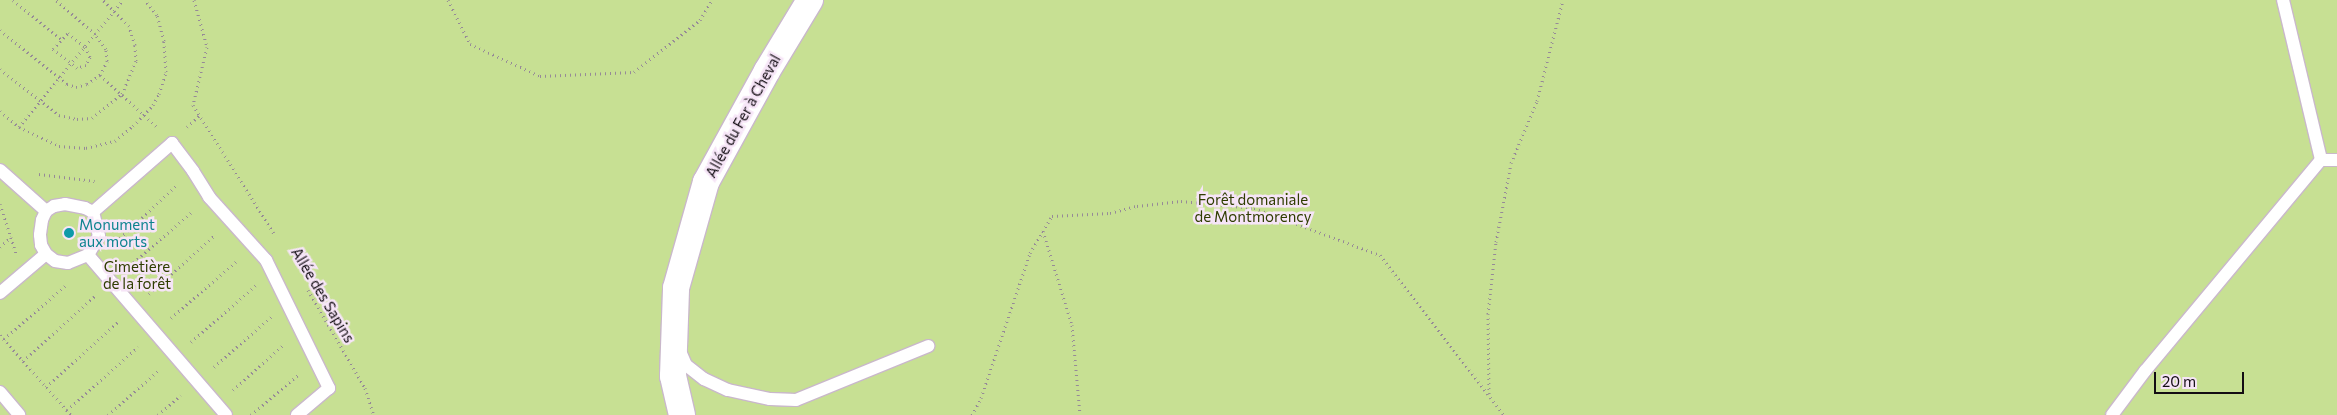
<!DOCTYPE html>
<meta charset="utf-8">
<style>
body{margin:0}
#map{position:relative;width:2337px;height:415px;overflow:hidden;background:#f6e5f7;font-family:Commissioner,sans-serif}
div>[style]{position:absolute}
.green>*{inset:0;background:#c7e093;transform-origin:0 0}
.path>*{height:3px;margin-top:-1.5px;transform-origin:0;background:repeating-linear-gradient(90deg,#968a97 0 1px,transparent 0 5px)}
.roads{filter:drop-shadow(1px 0 #c9b8ca) drop-shadow(-1px 0 #c9b8ca) drop-shadow(0 1px #c9b8ca) drop-shadow(0 -1px #c9b8ca)}
.service>*{height:12px;margin:-6px;padding:0 6px;transform-origin:6px;border-radius:6px;background:#fff}
.minor>*{height:26px;margin:-13px;padding:0 13px;transform-origin:13px;border-radius:13px;background:#fff}
.dots>*{width:14px;height:14px;translate:-50% -50%;box-sizing:border-box;border:2px solid #f6e5f7;border-radius:50%}
span{translate:-50% -50%;white-space:nowrap;text-align:center;line-height:1.15;-webkit-text-stroke:5px #f6e5f7;paint-order:stroke}
.street-label{font-size:15px;color:#130d13}
.park-label{font-size:15px;color:#2f3d00}
.culture-label{font-size:15px;color:#0d838f}
.left{translate:0 -50%;text-align:left}
.scale{position:absolute;left:2154px;top:372px;width:90px;height:22px;box-sizing:border-box;border:2px solid #130d13;border-top:0;padding-left:6px;font-size:15px;line-height:18px;white-space:nowrap;color:#130d13;-webkit-text-stroke:4px #f6e5f7;paint-order:stroke}
</style>
<div id="map">
<div class="green">
<div style="left:0;top:0;width:2337px;height:415px"></div>
</div>
<div class="path">
<div style="left:13px;top:0;width:63px;rotate:39.2deg"></div>
<div style="left:194px;top:0;width:49px;rotate:74.5deg"></div>
<div style="left:207px;top:47px;width:60px;rotate:103.6deg"></div>
<div style="left:193px;top:105px;width:154px;rotate:57.8deg"></div>
<div style="left:448px;top:0;width:49px;rotate:63.4deg"></div>
<div style="left:470px;top:44px;width:77px;rotate:24.6deg"></div>
<div style="left:540px;top:76px;width:94px;rotate:-2.4deg"></div>
<div style="left:634px;top:72px;width:84px;rotate:-38.2deg"></div>
<div style="left:700px;top:20px;width:23px;rotate:-59deg"></div>
<div style="left:0;top:30px;width:86px;rotate:38.9deg"></div>
<div style="left:67px;top:84px;width:9px;rotate:18deg"></div>
<div style="left:76px;top:87px;width:11px;rotate:-15deg"></div>
<div style="left:87px;top:84px;width:16px;rotate:-35deg"></div>
<div style="left:100px;top:75px;width:16px;rotate:-63deg"></div>
<div style="left:107px;top:61px;width:12px;rotate:-95deg"></div>
<div style="left:106px;top:49px;width:19px;rotate:-126deg"></div>
<div style="left:95px;top:34px;width:52px;rotate:-138.9deg"></div>
<div style="left:68px;top:33px;width:22px;rotate:39deg"></div>
<div style="left:85px;top:47px;width:11px;rotate:63deg"></div>
<div style="left:90px;top:57px;width:9px;rotate:117deg"></div>
<div style="left:86px;top:65px;width:9px;rotate:162deg"></div>
<div style="left:77px;top:68px;width:31px;rotate:-142deg"></div>
<div style="left:53px;top:49px;width:22px;rotate:-47deg"></div>
<div style="left:0;top:69px;width:75px;rotate:37.9deg"></div>
<div style="left:59px;top:115px;width:18px;rotate:13deg"></div>
<div style="left:77px;top:119px;width:15px;rotate:-4deg"></div>
<div style="left:92px;top:118px;width:38px;rotate:-39deg"></div>
<div style="left:122px;top:94px;width:36px;rotate:-67deg"></div>
<div style="left:136px;top:61px;width:16px;rotate:-94deg"></div>
<div style="left:135px;top:45px;width:20px;rotate:-108deg"></div>
<div style="left:129px;top:26px;width:37px;rotate:-135deg"></div>
<div style="left:100px;top:75px;width:77px;rotate:42.4deg"></div>
<div style="left:0;top:111px;width:25px;rotate:40deg"></div>
<div style="left:19px;top:127px;width:44px;rotate:25.4deg"></div>
<div style="left:59px;top:146px;width:27px;rotate:4deg"></div>
<div style="left:86px;top:148px;width:30px;rotate:-14deg"></div>
<div style="left:115px;top:141px;width:23px;rotate:-40deg"></div>
<div style="left:133px;top:126px;width:29px;rotate:-46deg"></div>
<div style="left:153px;top:105px;width:13px;rotate:-61deg"></div>
<div style="left:159px;top:94px;width:23px;rotate:-72deg"></div>
<div style="left:166px;top:72px;width:31px;rotate:-94deg"></div>
<div style="left:164px;top:41px;width:27px;rotate:-105deg"></div>
<div style="left:157px;top:15px;width:19px;rotate:-129deg"></div>
<div style="left:19px;top:127px;width:164px;rotate:-50.7deg"></div>
<div style="left:187px;top:127px;width:18px;rotate:-43deg"></div>
<div style="left:39px;top:174px;width:56px;rotate:7.1deg"></div>
<div style="left:0;top:204px;width:52px;rotate:71.9deg"></div>
<div style="left:1043px;top:231px;width:98px;rotate:72.9deg"></div>
<div style="left:1072px;top:325px;width:90px;rotate:84.9deg"></div>
<div style="left:120px;top:238px;width:79px;rotate:-43deg"></div>
<div style="left:0;top:247px;width:15px;rotate:-42deg"></div>
<div style="left:126px;top:269px;width:89px;rotate:-40.9deg"></div>
<div style="left:308px;top:290px;width:113px;rotate:59.8deg"></div>
<div style="left:365px;top:388px;width:28px;rotate:72deg"></div>
<div style="left:149px;top:294px;width:89px;rotate:-41.8deg"></div>
<div style="left:171px;top:318px;width:89px;rotate:-40.9deg"></div>
<div style="left:0;top:335px;width:107px;rotate:48.4deg"></div>
<div style="left:4px;top:339px;width:82px;rotate:-41.1deg"></div>
<div style="left:191px;top:342px;width:86px;rotate:-41.2deg"></div>
<div style="left:23px;top:361px;width:97px;rotate:-42.1deg"></div>
<div style="left:214px;top:367px;width:76px;rotate:-41.3deg"></div>
<div style="left:46px;top:387px;width:97px;rotate:-42.1deg"></div>
<div style="left:233px;top:390px;width:69px;rotate:-42deg"></div>
<div style="left:1489px;top:394px;width:80px;rotate:-90.7deg"></div>
<div style="left:1488px;top:314px;width:72px;rotate:-83.7deg"></div>
<div style="left:1496px;top:242px;width:80px;rotate:-79.2deg"></div>
<div style="left:1511px;top:163px;width:67px;rotate:-67.2deg"></div>
<div style="left:1537px;top:101px;width:104px;rotate:-75.6deg"></div>
<div style="left:67px;top:410px;width:95px;rotate:-41.6deg"></div>
<div style="left:108px;top:415px;width:69px;rotate:-41.5deg"></div>
<div style="left:158px;top:415px;width:30px;rotate:-41deg"></div>
<div style="left:251px;top:415px;width:63px;rotate:-40.5deg"></div>
<div style="left:972px;top:415px;width:19px;rotate:-62deg"></div>
<div style="left:981px;top:398px;width:153px;rotate:-71.3deg"></div>
<div style="left:1030px;top:253px;width:43px;rotate:-59.3deg"></div>
<div style="left:1052px;top:216px;width:58px;rotate:-3deg"></div>
<div style="left:1110px;top:213px;width:28px;rotate:-15deg"></div>
<div style="left:1137px;top:206px;width:44px;rotate:-6.5deg"></div>
<div style="left:1181px;top:201px;width:73px;rotate:5.5deg"></div>
<div style="left:1254px;top:208px;width:134px;rotate:20.5deg"></div>
<div style="left:1380px;top:255px;width:202px;rotate:52.2deg"></div>
</div>
<div class="roads">
<div class="service">
<div style="left:2283px;top:0;width:164px;rotate:76.6deg"></div>
<div style="left:0;top:170px;width:62px;rotate:41.7deg"></div>
<div style="left:46px;top:211px;width:9px;rotate:-32deg"></div>
<div style="left:54px;top:206px;width:11px;rotate:-10deg"></div>
<div style="left:65px;top:204px;width:20px;rotate:11deg"></div>
<div style="left:85px;top:208px;width:9px;rotate:27deg"></div>
<div style="left:93px;top:212px;width:25px;rotate:76deg"></div>
<div style="left:99px;top:236px;width:22px;rotate:120deg"></div>
<div style="left:88px;top:255px;width:211px;rotate:49.2deg"></div>
<div style="left:46px;top:211px;width:10px;rotate:114deg"></div>
<div style="left:42px;top:220px;width:15px;rotate:98deg"></div>
<div style="left:40px;top:235px;width:10px;rotate:84deg"></div>
<div style="left:41px;top:245px;width:10px;rotate:61deg"></div>
<div style="left:46px;top:254px;width:11px;rotate:38deg"></div>
<div style="left:55px;top:261px;width:13px;rotate:9deg"></div>
<div style="left:68px;top:263px;width:22px;rotate:-22deg"></div>
<div style="left:93px;top:212px;width:105px;rotate:-41.1deg"></div>
<div style="left:172px;top:143px;width:35px;rotate:53deg"></div>
<div style="left:193px;top:171px;width:31px;rotate:58deg"></div>
<div style="left:209px;top:197px;width:85px;rotate:47.9deg"></div>
<div style="left:266px;top:260px;width:143px;rotate:63.8deg"></div>
<div style="left:329px;top:388px;width:42px;rotate:139.8deg"></div>
<div style="left:0;top:293px;width:60px;rotate:-40.3deg"></div>
<div style="left:680px;top:351px;width:15px;rotate:67deg"></div>
<div style="left:686px;top:365px;width:23px;rotate:38deg"></div>
<div style="left:704px;top:379px;width:26px;rotate:25deg"></div>
<div style="left:728px;top:390px;width:43px;rotate:12.1deg"></div>
<div style="left:770px;top:399px;width:26px;rotate:2deg"></div>
<div style="left:796px;top:400px;width:143px;rotate:-22.2deg"></div>
<div style="left:0;top:392px;width:30px;rotate:50deg"></div>
<div style="left:2112px;top:415px;width:55px;rotate:-53.1deg"></div>
<div style="left:2145px;top:371px;width:275px;rotate:-50.2deg"></div>
<div style="left:2321px;top:160px;width:16px"></div>
</div>
<div class="minor">
<div style="left:682px;top:415px;width:40px;rotate:-103deg"></div>
<div style="left:673px;top:376px;width:88px;rotate:-88deg"></div>
<div style="left:676px;top:288px;width:110px;rotate:-74.2deg"></div>
<div style="left:706px;top:182px;width:127px;rotate:-61.2deg"></div>
<div style="left:767px;top:71px;width:83px;rotate:-58.8deg"></div>
</div>
</div>
<div class="dots">
<div style="left:69px;top:233px;background:#0f9aa8"></div>
</div>
<div class="street-label">
<span style="left:743px;top:116px;rotate:-61deg">Allée du Fer à Cheval</span>
<span style="left:323px;top:295px;rotate:59deg">Allée des Sapins</span>
</div>
<div class="park-label">
<span style="left:1253px;top:208px">Forêt domaniale<br>de Montmorency</span>
<span style="left:137px;top:275px">Cimetière<br>de la forêt</span>
</div>
<div class="culture-label">
<span class="left" style="left:79px;top:233px">Monument<br>aux morts</span>
</div>
<div class="scale">20 m</div>
</div>
